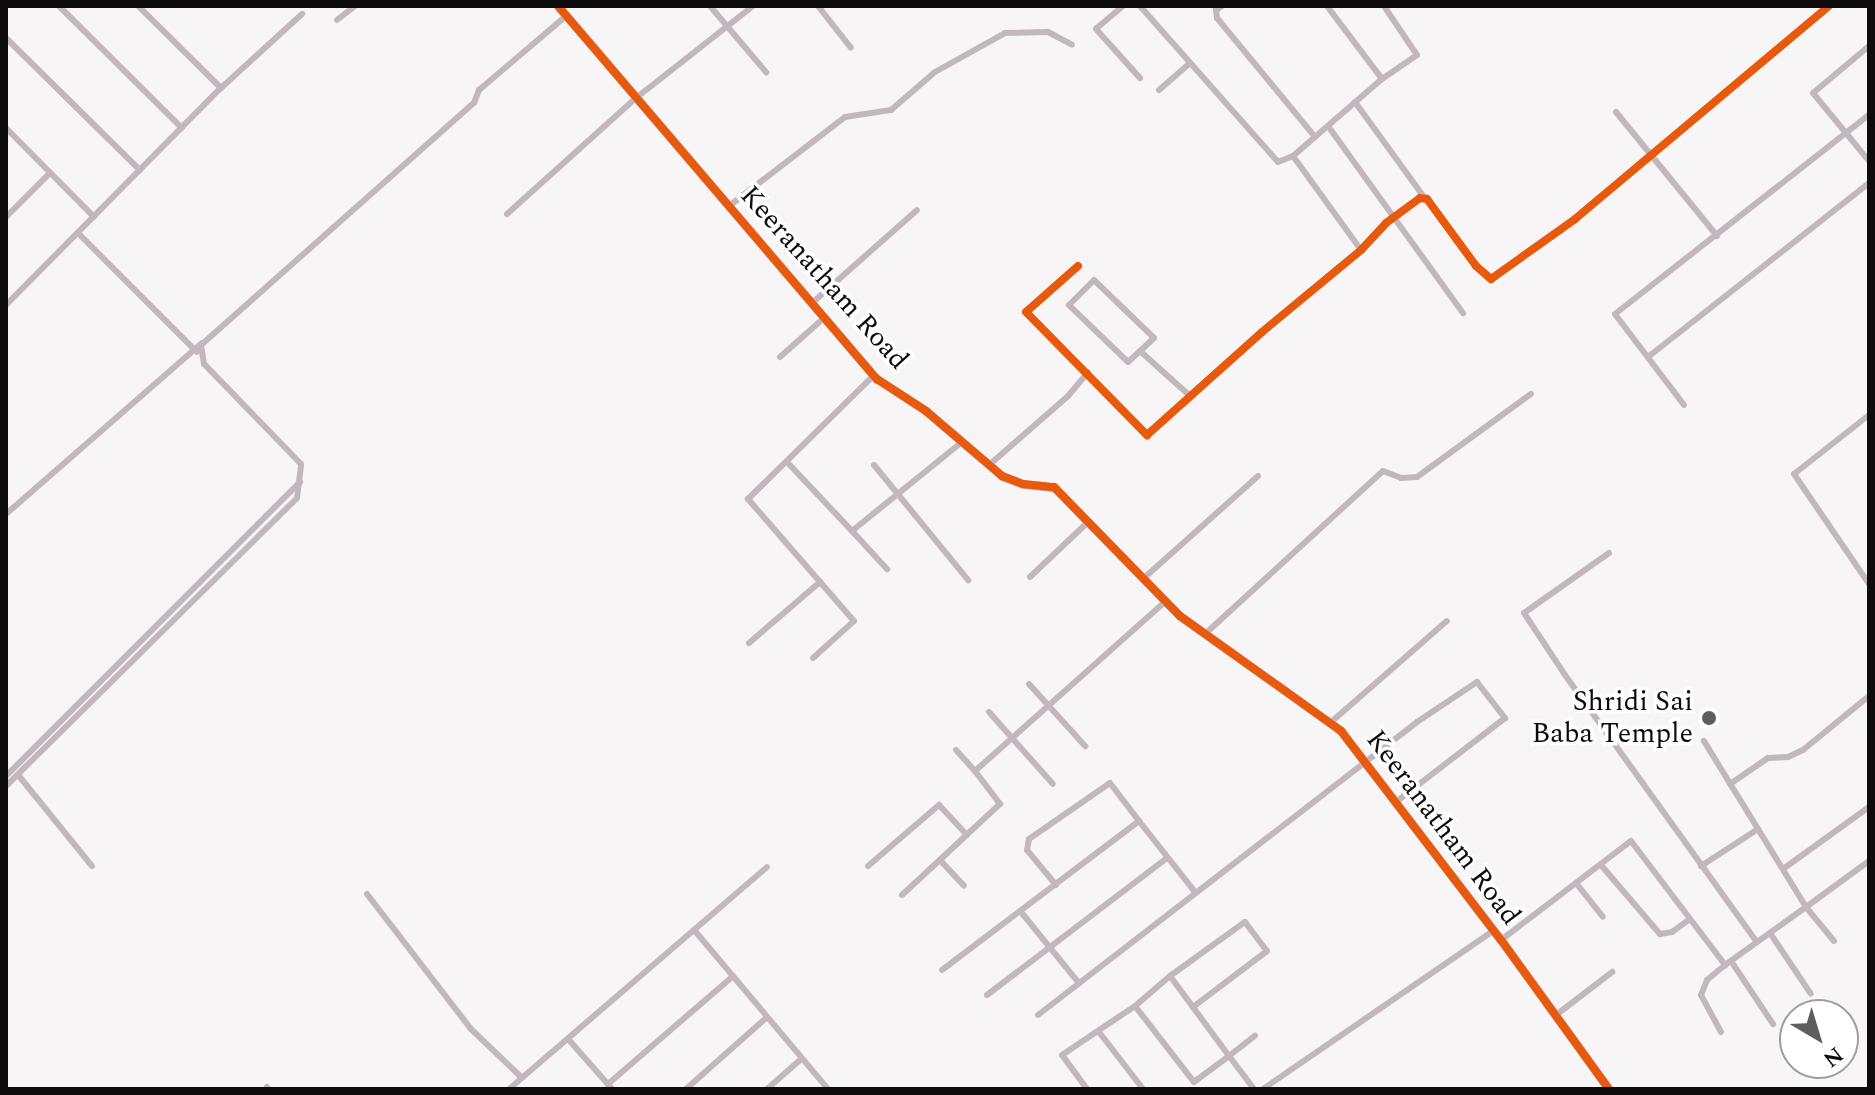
<!DOCTYPE html>
<style>
body{margin:0}
#map{position:relative;width:1875px;height:1095px;overflow:hidden;background:#f8f5f7;font-family:Spectral,serif}
div>[style]{position:absolute}
.street>*{height:6px;margin:-3px;padding:0 3px;transform-origin:3px;border-radius:3px;background:#c1b7bd}
.secondary>*{height:9px;margin:-4.5px;padding:0 4.5px;transform-origin:4.5px;border-radius:4.5px;background:#c0b5bc}
.cycleway>*{height:8px;margin:-4px;padding:0 4px;transform-origin:4px;border-radius:4px;background:#e8590c}
.dots>*{width:22px;height:22px;translate:-50% -50%;box-sizing:border-box;border:4px solid #fff;border-radius:50%}
span{translate:-50% -50%;white-space:nowrap;text-align:center;line-height:1.15;-webkit-text-stroke:7px #fff;paint-order:stroke}
.street-label{font-size:28px;color:#0d0b0c}
.poi-label{font-size:28px;color:#0d0b0c}
.right{translate:-100% -50%;text-align:right}
.frame{position:absolute;inset:0;border:8px solid #0d0b0c;pointer-events:none}
.north{position:absolute;left:1779px;top:999px;width:80px;height:80px;box-sizing:border-box;background:#fff;border:2px solid #9e9d9e;border-radius:50%;rotate:142deg;font-size:22px;font-weight:700;line-height:32px;text-align:center;color:#0d0b0c}
.north::after{content:'';display:block;margin:auto;width:28px;height:36px;background:#5f5d5e;clip-path:polygon(50% 0,100% 100%,50% 72%,0 100%)}
</style>
<div id="map">
<div class="street">
<div style="left:59px;top:6px;width:173px;rotate:44.8deg"></div>
<div style="left:710px;top:6px;width:87px;rotate:49.7deg"></div>
<div style="left:818px;top:6px;width:53px;rotate:51.8deg"></div>
<div style="left:1123px;top:6px;width:35px;rotate:140deg"></div>
<div style="left:1096px;top:29px;width:66px;rotate:48.1deg"></div>
<div style="left:1140px;top:6px;width:208px;rotate:48.5deg"></div>
<div style="left:1278px;top:162px;width:16px;rotate:-22deg"></div>
<div style="left:1293px;top:156px;width:118px;rotate:-40.9deg"></div>
<div style="left:1382px;top:79px;width:42px;rotate:-34.4deg"></div>
<div style="left:1417px;top:55px;width:59px;rotate:-124deg"></div>
<div style="left:1222px;top:6px;width:7px;rotate:146deg"></div>
<div style="left:1216px;top:10px;width:8px;rotate:83deg"></div>
<div style="left:1217px;top:18px;width:154px;rotate:50.5deg"></div>
<div style="left:1327px;top:6px;width:91px;rotate:53deg"></div>
<div style="left:337px;top:20px;width:23px;rotate:-38deg"></div>
<div style="left:6px;top:38px;width:188px;rotate:44.6deg"></div>
<div style="left:1869px;top:46px;width:73px;rotate:140deg"></div>
<div style="left:1813px;top:93px;width:88px;rotate:50.5deg"></div>
<div style="left:221px;top:88px;width:110px;rotate:-42.4deg"></div>
<div style="left:1159px;top:90px;width:40px;rotate:-41deg"></div>
<div style="left:1355px;top:102px;width:117px;rotate:54deg"></div>
<div style="left:1616px;top:112px;width:160px;rotate:50.8deg"></div>
<div style="left:1328px;top:126px;width:231px;rotate:54.2deg"></div>
<div style="left:6px;top:128px;width:125px;rotate:45.3deg"></div>
<div style="left:1293px;top:156px;width:116px;rotate:54.1deg"></div>
<div style="left:729px;top:206px;width:146px;rotate:-37.5deg"></div>
<div style="left:845px;top:117px;width:47px;rotate:-8.7deg"></div>
<div style="left:891px;top:110px;width:58px;rotate:-40.8deg"></div>
<div style="left:935px;top:72px;width:80px;rotate:-29.1deg"></div>
<div style="left:1005px;top:33px;width:43px;rotate:-1.3deg"></div>
<div style="left:1048px;top:32px;width:27px;rotate:28deg"></div>
<div style="left:507px;top:214px;width:173px;rotate:-42deg"></div>
<div style="left:636px;top:98px;width:149px;rotate:-38.2deg"></div>
<div style="left:6px;top:217px;width:62px;rotate:-45deg"></div>
<div style="left:78px;top:233px;width:168px;rotate:45deg"></div>
<div style="left:1078px;top:266px;width:69px;rotate:138.5deg"></div>
<div style="left:1026px;top:312px;width:173px;rotate:45.5deg"></div>
<div style="left:1147px;top:435px;width:154px;rotate:-41.8deg"></div>
<div style="left:1262px;top:332px;width:129px;rotate:-39.6deg"></div>
<div style="left:1361px;top:250px;width:37px;rotate:-47deg"></div>
<div style="left:1386px;top:223px;width:42px;rotate:-36.3deg"></div>
<div style="left:1420px;top:198px;width:7px;rotate:8deg"></div>
<div style="left:1427px;top:199px;width:83px;rotate:53.8deg"></div>
<div style="left:1476px;top:266px;width:20px;rotate:41deg"></div>
<div style="left:1491px;top:279px;width:103px;rotate:-35.5deg"></div>
<div style="left:1575px;top:219px;width:331px;rotate:-40deg"></div>
<div style="left:812px;top:303px;width:140px;rotate:-41.5deg"></div>
<div style="left:6px;top:305px;width:305px;rotate:-45.3deg"></div>
<div style="left:221px;top:88px;width:117px;rotate:-135.3deg"></div>
<div style="left:1140px;top:351px;width:16px;rotate:137deg"></div>
<div style="left:1128px;top:362px;width:82px;rotate:-136deg"></div>
<div style="left:1069px;top:305px;width:35px;rotate:-45deg"></div>
<div style="left:1094px;top:280px;width:83px;rotate:44deg"></div>
<div style="left:1154px;top:338px;width:19px;rotate:137deg"></div>
<div style="left:1140px;top:351px;width:67px;rotate:42deg"></div>
<div style="left:780px;top:357px;width:59px;rotate:-41.6deg"></div>
<div style="left:1648px;top:357px;width:281px;rotate:-38.2deg"></div>
<div style="left:1684px;top:405px;width:114px;rotate:-127.2deg"></div>
<div style="left:1615px;top:314px;width:323px;rotate:-38.1deg"></div>
<div style="left:1869px;top:415px;width:95px;rotate:141.8deg"></div>
<div style="left:1794px;top:474px;width:133px;rotate:55.7deg"></div>
<div style="left:787px;top:462px;width:95px;rotate:46.7deg"></div>
<div style="left:852px;top:531px;width:141px;rotate:-39deg"></div>
<div style="left:874px;top:465px;width:149px;rotate:50.7deg"></div>
<div style="left:989px;top:465px;width:105px;rotate:-41.1deg"></div>
<div style="left:1068px;top:396px;width:31px;rotate:-50deg"></div>
<div style="left:6px;top:514px;width:260px;rotate:-41.1deg"></div>
<div style="left:852px;top:531px;width:52px;rotate:47.4deg"></div>
<div style="left:1609px;top:553px;width:104px;rotate:144.8deg"></div>
<div style="left:1524px;top:613px;width:74px;rotate:56.5deg"></div>
<div style="left:1565px;top:675px;width:329px;rotate:54.3deg"></div>
<div style="left:1030px;top:577px;width:81px;rotate:-43.5deg"></div>
<div style="left:1144px;top:578px;width:153px;rotate:-41.8deg"></div>
<div style="left:1205px;top:634px;width:241px;rotate:-42.5deg"></div>
<div style="left:1383px;top:471px;width:19px;rotate:21deg"></div>
<div style="left:1401px;top:478px;width:16px;rotate:-4deg"></div>
<div style="left:1417px;top:477px;width:141px;rotate:-36.1deg"></div>
<div style="left:749px;top:643px;width:94px;rotate:-40.7deg"></div>
<div style="left:813px;top:658px;width:55px;rotate:-42.1deg"></div>
<div style="left:854px;top:621px;width:162px;rotate:-131deg"></div>
<div style="left:748px;top:499px;width:177px;rotate:-44.5deg"></div>
<div style="left:1029px;top:684px;width:84px;rotate:47.9deg"></div>
<div style="left:989px;top:712px;width:96px;rotate:48.4deg"></div>
<div style="left:1330px;top:723px;width:155px;rotate:-41.1deg"></div>
<div style="left:956px;top:750px;width:28px;rotate:48deg"></div>
<div style="left:6px;top:776px;width:416px;rotate:-45deg"></div>
<div style="left:19px;top:776px;width:116px;rotate:51deg"></div>
<div style="left:1730px;top:784px;width:46px;rotate:-34.4deg"></div>
<div style="left:1768px;top:758px;width:20px;rotate:-3deg"></div>
<div style="left:1788px;top:757px;width:17px;rotate:-25deg"></div>
<div style="left:1803px;top:750px;width:85px;rotate:-39.3deg"></div>
<div style="left:6px;top:786px;width:409px;rotate:-44.7deg"></div>
<div style="left:297px;top:498px;width:34px;rotate:-83deg"></div>
<div style="left:301px;top:464px;width:139px;rotate:-134.1deg"></div>
<div style="left:204px;top:364px;width:19px;rotate:-99deg"></div>
<div style="left:201px;top:345px;width:365px;rotate:-41.6deg"></div>
<div style="left:474px;top:103px;width:14px;rotate:-69deg"></div>
<div style="left:479px;top:90px;width:114px;rotate:-40.4deg"></div>
<div style="left:940px;top:860px;width:35px;rotate:47deg"></div>
<div style="left:1601px;top:865px;width:91px;rotate:49.5deg"></div>
<div style="left:1660px;top:934px;width:12px;rotate:-9deg"></div>
<div style="left:1672px;top:932px;width:22px;rotate:-36deg"></div>
<div style="left:868px;top:866px;width:94px;rotate:-40.7deg"></div>
<div style="left:939px;top:805px;width:41px;rotate:47deg"></div>
<div style="left:1701px;top:866px;width:68px;rotate:-33deg"></div>
<div style="left:1783px;top:869px;width:106px;rotate:-35.8deg"></div>
<div style="left:1576px;top:883px;width:43px;rotate:51.5deg"></div>
<div style="left:1056px;top:885px;width:45px;rotate:-129.6deg"></div>
<div style="left:1027px;top:850px;width:11px;rotate:-80deg"></div>
<div style="left:1029px;top:839px;width:98px;rotate:-34.7deg"></div>
<div style="left:1110px;top:783px;width:48px;rotate:52.7deg"></div>
<div style="left:367px;top:894px;width:170px;rotate:52.4deg"></div>
<div style="left:471px;top:1029px;width:69px;rotate:43.8deg"></div>
<div style="left:902px;top:895px;width:134px;rotate:-42.9deg"></div>
<div style="left:1000px;top:804px;width:41px;rotate:-127.1deg"></div>
<div style="left:975px;top:771px;width:256px;rotate:-41.7deg"></div>
<div style="left:1021px;top:912px;width:92px;rotate:50.8deg"></div>
<div style="left:695px;top:931px;width:207px;rotate:49.9deg"></div>
<div style="left:1770px;top:933px;width:73px;rotate:56.1deg"></div>
<div style="left:1501px;top:940px;width:163px;rotate:-37.3deg"></div>
<div style="left:1631px;top:841px;width:156px;rotate:52.8deg"></div>
<div style="left:1725px;top:965px;width:100px;rotate:-35.6deg"></div>
<div style="left:1806px;top:907px;width:195px;rotate:-121.6deg"></div>
<div style="left:1834px;top:941px;width:44px;rotate:-129.5deg"></div>
<div style="left:1806px;top:907px;width:78px;rotate:-36.1deg"></div>
<div style="left:1731px;top:961px;width:76px;rotate:56.3deg"></div>
<div style="left:942px;top:970px;width:247px;rotate:-37.1deg"></div>
<div style="left:1139px;top:821px;width:90px;rotate:51.7deg"></div>
<div style="left:1170px;top:976px;width:92px;rotate:-35.8deg"></div>
<div style="left:1245px;top:922px;width:36px;rotate:53deg"></div>
<div style="left:1267px;top:951px;width:93px;rotate:142.9deg"></div>
<div style="left:987px;top:995px;width:226px;rotate:-37.3deg"></div>
<div style="left:1038px;top:1015px;width:479px;rotate:-37.7deg"></div>
<div style="left:1417px;top:722px;width:72px;rotate:-33.7deg"></div>
<div style="left:1477px;top:682px;width:46px;rotate:52.1deg"></div>
<div style="left:1505px;top:718px;width:138px;rotate:142.4deg"></div>
<div style="left:1556px;top:1015px;width:71px;rotate:-37.5deg"></div>
<div style="left:1099px;top:1032px;width:72px;rotate:52.3deg"></div>
<div style="left:1721px;top:1032px;width:42px;rotate:-118.4deg"></div>
<div style="left:1701px;top:995px;width:16px;rotate:-68deg"></div>
<div style="left:1707px;top:980px;width:23px;rotate:-40deg"></div>
<div style="left:569px;top:1040px;width:65px;rotate:48.7deg"></div>
<div style="left:608px;top:1084px;width:165px;rotate:-40.8deg"></div>
<div style="left:267px;top:1087px;width:2px;rotate:63deg"></div>
<div style="left:509px;top:1089px;width:340px;rotate:-40.7deg"></div>
<div style="left:686px;top:1089px;width:107px;rotate:-41.6deg"></div>
<div style="left:767px;top:1089px;width:44px;rotate:-41.3deg"></div>
<div style="left:1087px;top:1089px;width:42px;rotate:-126.3deg"></div>
<div style="left:1062px;top:1055px;width:88px;rotate:-33.9deg"></div>
<div style="left:1254px;top:1089px;width:41px;rotate:-127.1deg"></div>
<div style="left:1229px;top:1056px;width:99px;rotate:-126.4deg"></div>
<div style="left:1170px;top:976px;width:46px;rotate:139.4deg"></div>
<div style="left:1135px;top:1006px;width:96px;rotate:52.2deg"></div>
<div style="left:1194px;top:1082px;width:44px;rotate:-36.6deg"></div>
<div style="left:1229px;top:1056px;width:33px;rotate:-38deg"></div>
<div style="left:1263px;top:1089px;width:280px;rotate:-34.5deg"></div>
</div>
<div class="secondary">
<div style="left:558px;top:6px;width:491px;rotate:49.5deg"></div>
<div style="left:877px;top:379px;width:59px;rotate:33.1deg"></div>
<div style="left:926px;top:411px;width:100px;rotate:40.5deg"></div>
<div style="left:1002px;top:476px;width:22px;rotate:21deg"></div>
<div style="left:1023px;top:484px;width:31px;rotate:6deg"></div>
<div style="left:1054px;top:487px;width:180px;rotate:45.7deg"></div>
<div style="left:1180px;top:616px;width:198px;rotate:35.5deg"></div>
<div style="left:1341px;top:731px;width:263px;rotate:52.6deg"></div>
<div style="left:1501px;top:940px;width:184px;rotate:54.1deg"></div>
</div>
<div class="cycleway">
<div style="left:558px;top:6px;width:491px;rotate:49.5deg"></div>
<div style="left:877px;top:379px;width:59px;rotate:33.1deg"></div>
<div style="left:926px;top:411px;width:100px;rotate:40.5deg"></div>
<div style="left:1002px;top:476px;width:22px;rotate:21deg"></div>
<div style="left:1023px;top:484px;width:31px;rotate:6deg"></div>
<div style="left:1054px;top:487px;width:180px;rotate:45.7deg"></div>
<div style="left:1180px;top:616px;width:198px;rotate:35.5deg"></div>
<div style="left:1341px;top:731px;width:263px;rotate:52.6deg"></div>
<div style="left:1501px;top:940px;width:184px;rotate:54.1deg"></div>
<div style="left:1078px;top:266px;width:69px;rotate:138.5deg"></div>
<div style="left:1026px;top:312px;width:173px;rotate:45.5deg"></div>
<div style="left:1147px;top:435px;width:154px;rotate:-41.8deg"></div>
<div style="left:1262px;top:332px;width:129px;rotate:-39.6deg"></div>
<div style="left:1361px;top:250px;width:37px;rotate:-47deg"></div>
<div style="left:1386px;top:223px;width:42px;rotate:-36.3deg"></div>
<div style="left:1420px;top:198px;width:7px;rotate:8deg"></div>
<div style="left:1427px;top:199px;width:83px;rotate:53.8deg"></div>
<div style="left:1476px;top:266px;width:20px;rotate:41deg"></div>
<div style="left:1491px;top:279px;width:103px;rotate:-35.5deg"></div>
<div style="left:1575px;top:219px;width:331px;rotate:-40deg"></div>
</div>
<div class="dots">
<div style="left:1709px;top:718px;background:#5f5d5e"></div>
</div>
<div class="street-label">
<span style="left:824px;top:278px;rotate:48deg">Keeranatham Road</span>
<span style="left:1443px;top:828px;rotate:53deg">Keeranatham Road</span>
</div>
<div class="poi-label">
<span class="right" style="left:1693px;top:718px">Shridi Sai<br>Baba Temple</span>
</div>
<div class="frame"></div>
<div class="north">N</div>
</div>
